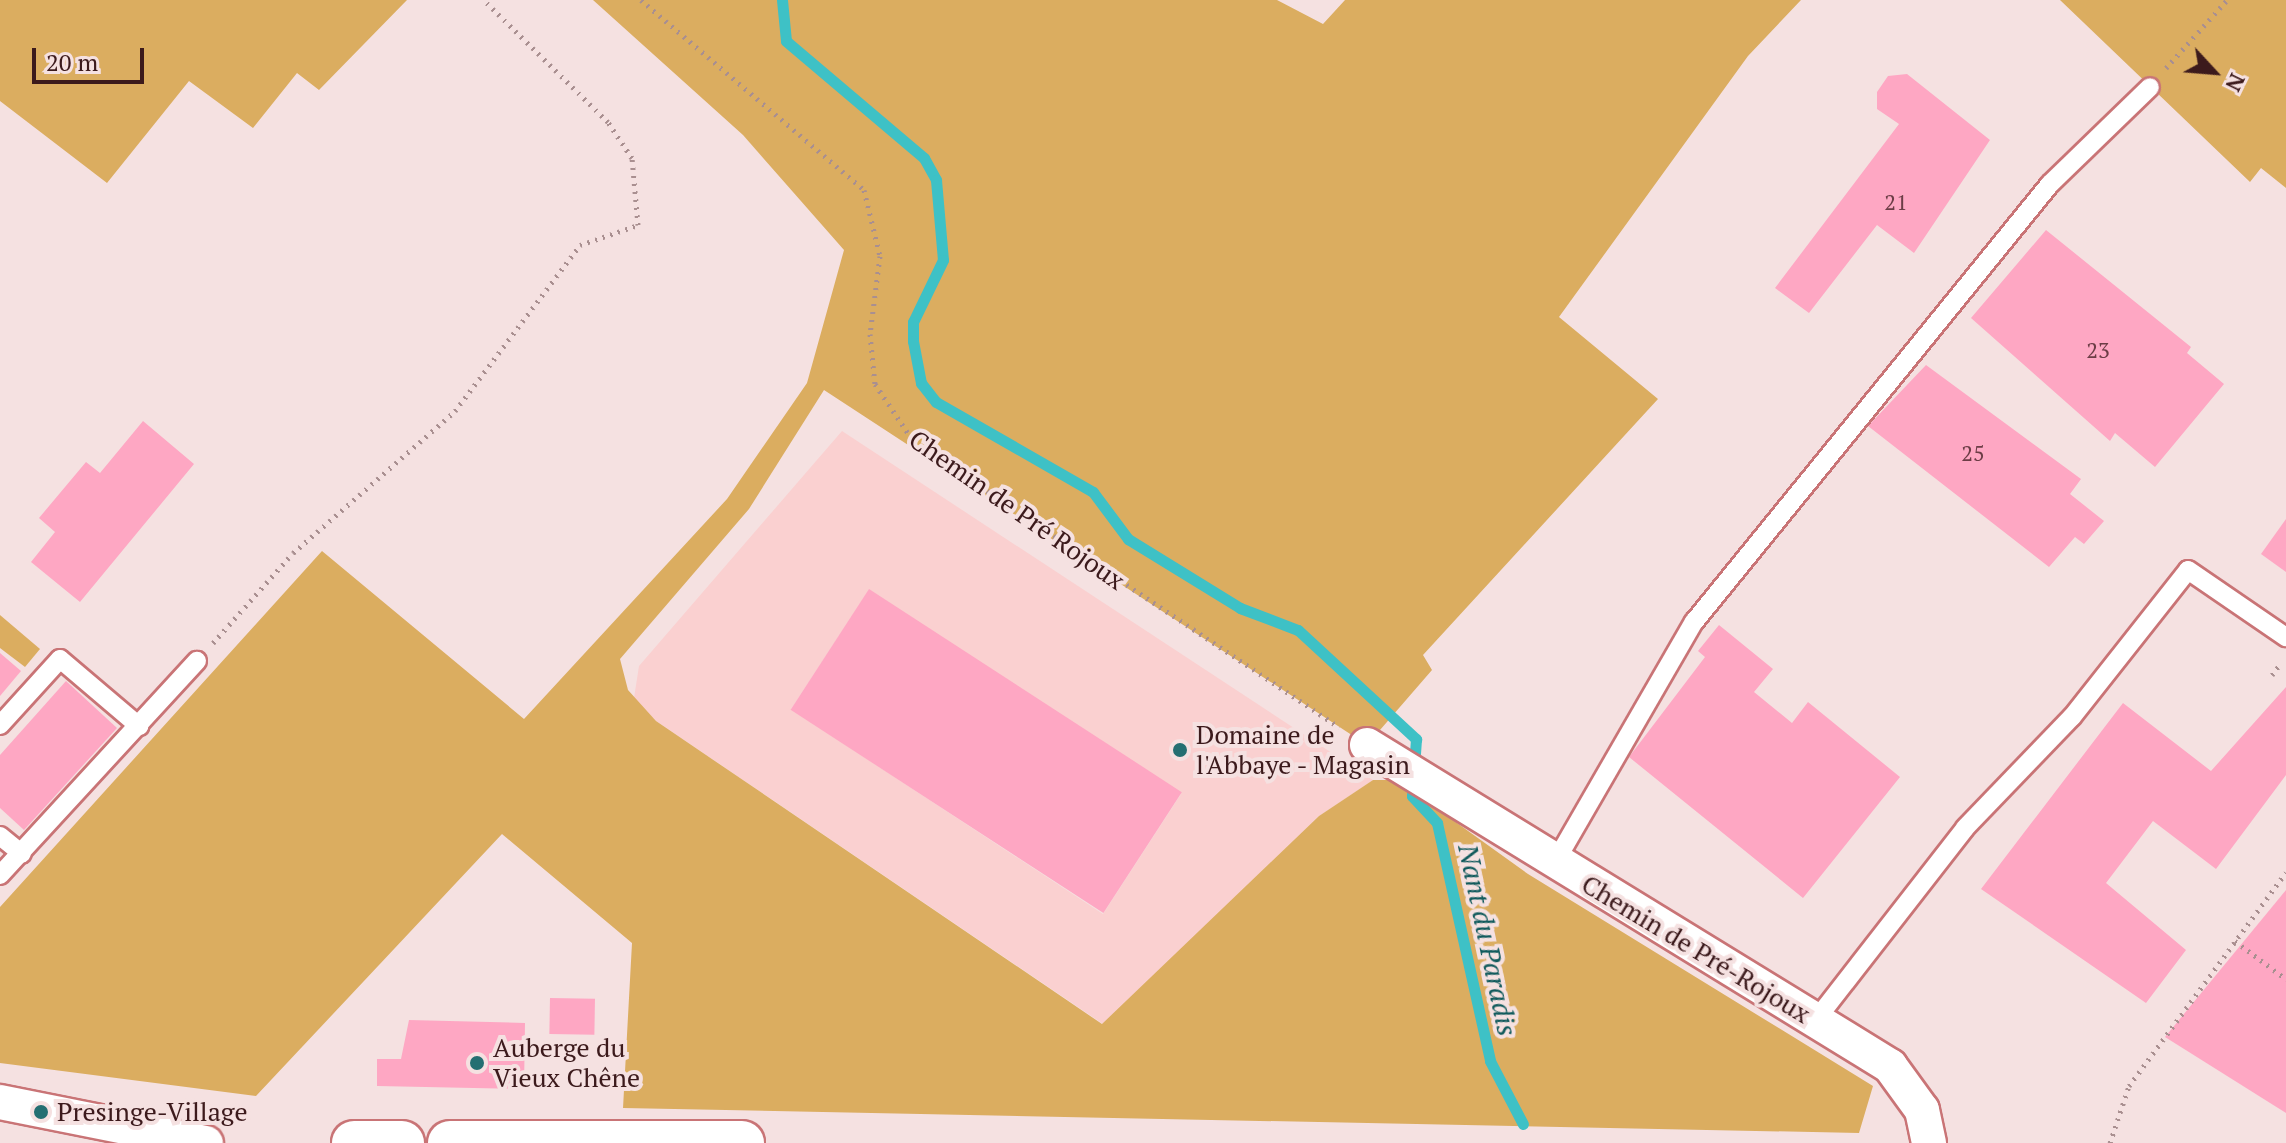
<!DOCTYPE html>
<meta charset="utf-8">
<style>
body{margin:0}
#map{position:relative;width:2286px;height:1143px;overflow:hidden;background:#f5e1e1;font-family:"PT Serif",serif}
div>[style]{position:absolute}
.built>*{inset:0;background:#fad0d0}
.green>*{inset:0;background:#dbad60}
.stream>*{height:11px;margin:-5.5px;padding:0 5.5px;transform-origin:5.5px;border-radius:5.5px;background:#3ec1c6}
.building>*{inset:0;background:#fea7c3;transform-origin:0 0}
.path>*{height:5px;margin-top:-2.5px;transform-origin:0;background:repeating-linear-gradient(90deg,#a98f90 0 2px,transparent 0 8px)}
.roads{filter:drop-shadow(2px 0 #c97476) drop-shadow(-2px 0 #c97476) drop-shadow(0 2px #c97476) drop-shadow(0 -2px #c97476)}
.lane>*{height:18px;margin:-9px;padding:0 9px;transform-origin:9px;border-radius:9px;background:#fff}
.street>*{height:34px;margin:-17px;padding:0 17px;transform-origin:17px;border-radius:17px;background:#fff}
.secondary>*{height:44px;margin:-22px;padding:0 22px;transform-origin:22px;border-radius:22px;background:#fff}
.dots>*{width:22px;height:22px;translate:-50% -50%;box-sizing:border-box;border:4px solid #f5e1e1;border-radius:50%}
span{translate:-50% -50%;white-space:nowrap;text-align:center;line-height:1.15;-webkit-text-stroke:8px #f5e1e1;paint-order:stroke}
.number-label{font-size:22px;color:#6c3d46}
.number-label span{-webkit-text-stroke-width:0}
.street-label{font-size:26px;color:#3c1a1c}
.poi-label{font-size:26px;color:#3c1a1c}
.left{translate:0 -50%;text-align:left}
.water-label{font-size:28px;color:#105a5c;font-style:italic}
.north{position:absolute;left:2174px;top:32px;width:80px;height:80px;-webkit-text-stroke:6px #f5e1e1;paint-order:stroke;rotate:116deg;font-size:22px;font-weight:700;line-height:32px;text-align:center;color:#3c1a1c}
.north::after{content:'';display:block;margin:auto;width:28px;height:36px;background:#3c1a1c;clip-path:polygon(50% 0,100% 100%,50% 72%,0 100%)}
.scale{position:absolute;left:32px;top:48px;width:112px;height:36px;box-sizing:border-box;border:4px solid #3c1a1c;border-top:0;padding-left:10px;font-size:24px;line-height:28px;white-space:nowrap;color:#3c1a1c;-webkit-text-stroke:6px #f5e1e1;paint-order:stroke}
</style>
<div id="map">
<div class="built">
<div style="clip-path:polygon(evenodd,842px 431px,1373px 780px,1319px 816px,1103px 1024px,656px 721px,634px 698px,639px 666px,842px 431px,869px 590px,1181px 794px,1103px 914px,791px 709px,869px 590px)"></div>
</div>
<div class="green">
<div style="clip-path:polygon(0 0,407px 0,319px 90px,297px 73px,253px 128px,189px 81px,107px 183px,0 101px)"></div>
<div style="clip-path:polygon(593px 0,1277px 0,1323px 24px,1345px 0,1801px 0,1748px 56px,1559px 317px,1658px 399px,1423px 655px,1432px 670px,1367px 745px,824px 390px,749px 509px,620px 659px,628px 690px,656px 721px,1102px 1024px,1319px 816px,1373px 780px,1397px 780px,1528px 874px,1873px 1086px,1859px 1133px,623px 1108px,632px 943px,502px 834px,256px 1096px,0 1063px,0 907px,322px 551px,524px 719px,727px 499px,807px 383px,844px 250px,743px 135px)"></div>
<div style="clip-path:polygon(2060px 0,2286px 0,2286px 188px,2261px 168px,2250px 182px)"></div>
<div style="clip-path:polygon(0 615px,40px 649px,25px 667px,0 648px)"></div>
</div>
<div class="stream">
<div style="left:782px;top:0;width:41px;rotate:84.4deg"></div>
<div style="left:786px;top:41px;width:181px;rotate:40.3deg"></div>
<div style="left:924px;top:158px;width:25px;rotate:61deg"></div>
<div style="left:936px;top:180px;width:80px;rotate:85deg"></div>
<div style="left:943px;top:260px;width:69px;rotate:115.8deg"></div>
<div style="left:913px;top:322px;width:19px;rotate:90deg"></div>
<div style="left:913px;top:341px;width:43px;rotate:79.2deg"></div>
<div style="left:921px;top:383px;width:24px;rotate:52deg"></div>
<div style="left:936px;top:402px;width:181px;rotate:29.8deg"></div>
<div style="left:1093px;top:492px;width:59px;rotate:53.3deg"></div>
<div style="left:1128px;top:539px;width:132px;rotate:31.6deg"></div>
<div style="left:1240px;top:608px;width:62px;rotate:20.8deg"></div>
<div style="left:1298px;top:630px;width:161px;rotate:42.7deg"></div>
<div style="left:1416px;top:739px;width:57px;rotate:94deg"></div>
<div style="left:1412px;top:796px;width:37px;rotate:47deg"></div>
<div style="left:1437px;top:823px;width:244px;rotate:77.4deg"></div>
<div style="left:1490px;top:1061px;width:71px;rotate:62.4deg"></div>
</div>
<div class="building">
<div style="clip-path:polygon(1907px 74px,1990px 140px,1914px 253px,1877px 225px,1809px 313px,1775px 288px,1899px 124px,1877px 109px,1877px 92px,1888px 76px)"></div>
<div style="clip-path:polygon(2046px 230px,2191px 347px,2187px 353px,2224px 384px,2155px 467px,2115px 433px,2110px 441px,1971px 318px)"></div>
<div style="clip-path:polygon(1926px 365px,2081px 479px,2070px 494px,2104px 521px,2084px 544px,2075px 537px,2049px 567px,1868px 426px)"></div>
<div style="clip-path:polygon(143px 421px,194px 464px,80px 602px,31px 562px,55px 532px,39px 518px,86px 462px,100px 473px)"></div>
<div style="clip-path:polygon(2286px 519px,2286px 572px,2261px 554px)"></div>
<div style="left:869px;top:589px;width:373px;height:144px;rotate:33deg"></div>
<div style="clip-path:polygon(1719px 625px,1773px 669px,1754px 692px,1792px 723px,1808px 702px,1900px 777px,1803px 898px,1629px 757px,1705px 657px,1698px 651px)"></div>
<div style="clip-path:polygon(0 653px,21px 671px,0 696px)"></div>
<div style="clip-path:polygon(66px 681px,117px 728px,24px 830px,0 808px,0 755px)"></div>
<div style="clip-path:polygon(2286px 687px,2286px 775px,2216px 869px,2153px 821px,2106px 883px,2186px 950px,2146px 1003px,1981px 889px,2123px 703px,2211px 771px)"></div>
<div style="clip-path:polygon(2286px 890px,2286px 1113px,2165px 1037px)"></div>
<div style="left:550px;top:998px;width:45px;height:36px;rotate:1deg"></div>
<div style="clip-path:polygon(409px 1020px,525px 1023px,524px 1089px,377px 1086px,377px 1059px,401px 1059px)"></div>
</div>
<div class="path">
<div style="left:641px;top:0;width:293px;rotate:40.4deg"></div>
<div style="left:864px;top:190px;width:68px;rotate:76.4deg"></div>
<div style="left:880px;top:256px;width:79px;rotate:97.3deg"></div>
<div style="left:870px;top:334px;width:50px;rotate:84.3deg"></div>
<div style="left:875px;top:384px;width:70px;rotate:56.1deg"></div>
<div style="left:914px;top:442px;width:512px;rotate:33.85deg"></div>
<div style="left:2166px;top:68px;width:91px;rotate:-48.1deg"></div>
<div style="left:213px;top:643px;width:120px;rotate:-48.4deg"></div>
<div style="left:293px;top:553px;width:215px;rotate:-41.2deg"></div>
<div style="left:455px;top:411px;width:208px;rotate:-53deg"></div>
<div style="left:580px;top:245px;width:61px;rotate:-19deg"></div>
<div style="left:638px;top:225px;width:67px;rotate:-95.1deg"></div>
<div style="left:632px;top:158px;width:43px;rotate:-123.7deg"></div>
<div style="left:608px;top:122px;width:174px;rotate:-135.5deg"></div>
<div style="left:2272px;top:675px;width:15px;rotate:-53deg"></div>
<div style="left:2235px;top:941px;width:64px;rotate:36.7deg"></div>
<div style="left:2110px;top:1143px;width:60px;rotate:-71.6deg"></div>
<div style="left:2129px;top:1086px;width:265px;rotate:-53.7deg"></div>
</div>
<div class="roads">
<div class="lane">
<div style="left:0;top:725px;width:89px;rotate:-47.7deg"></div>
<div style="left:60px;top:659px;width:104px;rotate:40.3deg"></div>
<div style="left:0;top:836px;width:28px;rotate:39deg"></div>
<div style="left:1554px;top:864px;width:280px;rotate:-60deg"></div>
<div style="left:1694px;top:622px;width:564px;rotate:-50.9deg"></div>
<div style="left:2050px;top:184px;width:139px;rotate:-44.1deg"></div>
<div style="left:0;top:875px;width:291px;rotate:-47.4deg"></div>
<div style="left:1815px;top:1021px;width:244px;rotate:-52.1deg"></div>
<div style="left:1965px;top:828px;width:154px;rotate:-46.1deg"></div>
<div style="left:2072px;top:717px;width:187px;rotate:-51.7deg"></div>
<div style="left:2188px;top:570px;width:119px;rotate:34.4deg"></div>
</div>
<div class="street">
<div style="left:1367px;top:745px;width:614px;rotate:31.54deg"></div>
<div style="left:1890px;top:1066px;width:54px;rotate:54deg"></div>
<div style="left:1922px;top:1110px;width:34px;rotate:78deg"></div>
<div style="left:0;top:1102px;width:210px;rotate:11.3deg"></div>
</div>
<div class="secondary">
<div style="left:354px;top:1143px;width:48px"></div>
<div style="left:450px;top:1143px;width:292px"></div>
</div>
</div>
<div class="dots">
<div style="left:1180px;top:750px;background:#246f72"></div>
<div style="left:477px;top:1063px;background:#246f72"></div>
<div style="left:41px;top:1112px;background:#246f72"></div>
</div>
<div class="number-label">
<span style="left:1896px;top:202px">21</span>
<span style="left:2098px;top:350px">23</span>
<span style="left:1973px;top:453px">25</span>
</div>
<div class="street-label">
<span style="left:1017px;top:510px;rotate:35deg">Chemin de Pré Rojoux</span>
<span style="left:1696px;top:949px;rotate:31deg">Chemin de Pré-Rojoux</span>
</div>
<div class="poi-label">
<span class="left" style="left:1196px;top:750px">Domaine de<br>l'Abbaye - Magasin</span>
<span class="left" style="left:493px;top:1063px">Auberge du<br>Vieux Chêne</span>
<span class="left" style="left:57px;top:1112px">Presinge-Village</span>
</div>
<div class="water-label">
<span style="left:1488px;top:940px;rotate:78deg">Nant du Paradis</span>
</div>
<div class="north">N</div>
<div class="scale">20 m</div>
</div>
